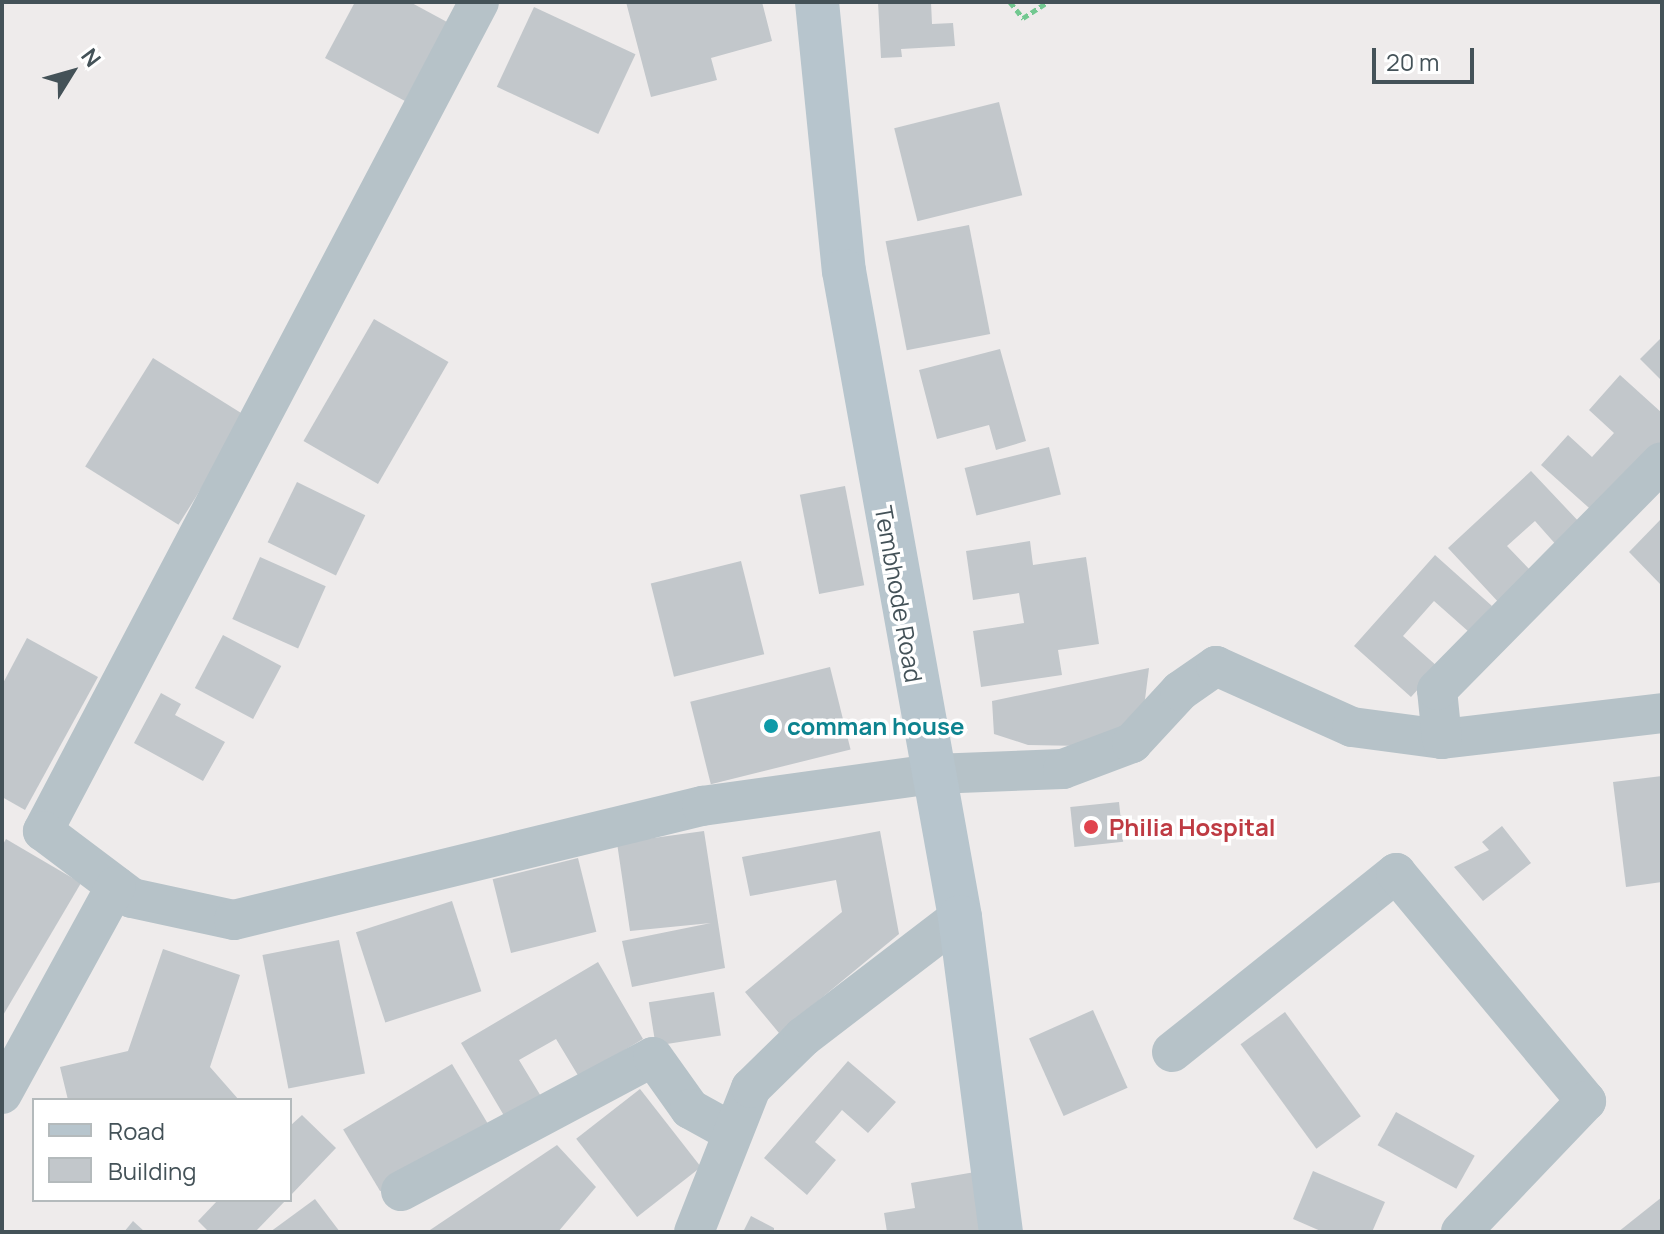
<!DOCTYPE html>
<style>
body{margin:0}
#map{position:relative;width:1664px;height:1234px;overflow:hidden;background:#eeebeb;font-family:Manrope,sans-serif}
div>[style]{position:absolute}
.building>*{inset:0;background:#c2c7cb;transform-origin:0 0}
.path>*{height:5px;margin-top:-2.5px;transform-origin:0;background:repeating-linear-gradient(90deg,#72c890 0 6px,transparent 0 10px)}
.street>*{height:40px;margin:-20px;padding:0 20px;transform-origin:20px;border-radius:20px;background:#b6c2c8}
.secondary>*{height:44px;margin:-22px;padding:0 22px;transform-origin:22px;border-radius:22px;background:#b7c5cd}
.dots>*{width:22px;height:22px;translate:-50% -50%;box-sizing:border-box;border:4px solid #fff;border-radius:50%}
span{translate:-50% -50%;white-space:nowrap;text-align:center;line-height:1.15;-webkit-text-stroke:7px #fff;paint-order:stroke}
.street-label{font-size:24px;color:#445258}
.culture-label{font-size:24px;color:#0d838f;font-weight:700}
.left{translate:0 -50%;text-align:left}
.health-label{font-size:24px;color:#be3a42;font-weight:700}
.frame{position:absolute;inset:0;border:4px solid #445258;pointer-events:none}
.legend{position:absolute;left:32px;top:1098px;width:260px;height:104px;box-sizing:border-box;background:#fff;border:2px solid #b4babc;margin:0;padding:10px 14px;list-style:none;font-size:24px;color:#445258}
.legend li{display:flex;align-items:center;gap:16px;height:40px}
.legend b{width:40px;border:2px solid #b4babc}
.north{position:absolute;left:32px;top:32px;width:80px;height:80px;-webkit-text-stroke:6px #fff;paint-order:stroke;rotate:53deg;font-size:22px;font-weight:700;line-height:32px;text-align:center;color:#445258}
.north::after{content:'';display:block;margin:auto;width:28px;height:36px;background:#445258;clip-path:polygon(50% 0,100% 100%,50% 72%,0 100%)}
.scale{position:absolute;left:1372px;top:48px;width:102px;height:36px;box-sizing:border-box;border:4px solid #445258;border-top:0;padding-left:10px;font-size:24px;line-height:28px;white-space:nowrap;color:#445258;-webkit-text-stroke:6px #fff;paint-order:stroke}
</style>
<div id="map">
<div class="building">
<div style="clip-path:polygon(355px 2px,410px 2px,447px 22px,405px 101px,325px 58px)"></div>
<div style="clip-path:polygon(626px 2px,762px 2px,772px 41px,711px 58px,717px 80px,651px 97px)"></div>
<div style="clip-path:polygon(878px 2px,931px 2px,932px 24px,953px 23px,955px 46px,901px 49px,902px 57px,881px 58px)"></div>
<div style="left:534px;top:7px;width:112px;height:88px;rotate:25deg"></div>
<div style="left:999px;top:102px;width:96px;height:108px;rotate:76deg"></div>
<div style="left:969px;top:225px;width:111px;height:85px;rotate:79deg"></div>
<div style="left:374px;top:319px;width:86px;height:141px;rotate:30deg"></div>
<div style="clip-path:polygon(1662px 337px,1662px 381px,1640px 359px)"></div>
<div style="clip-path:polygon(1000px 349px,1026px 441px,996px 450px,989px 425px,937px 439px,919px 370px)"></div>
<div style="left:153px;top:358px;width:110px;height:128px;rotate:32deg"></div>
<div style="clip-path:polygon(1620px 375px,1662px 413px,1662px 443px,1597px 515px,1541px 465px,1568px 435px,1592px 457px,1614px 433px,1589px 410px)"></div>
<div style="left:1049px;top:447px;width:49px;height:87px;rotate:76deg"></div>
<div style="clip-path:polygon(1531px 471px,1582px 525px,1558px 547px,1535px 521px,1507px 546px,1534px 574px,1501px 605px,1448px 548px)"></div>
<div style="left:297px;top:482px;width:76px;height:67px;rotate:26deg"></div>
<div style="left:845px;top:486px;width:101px;height:46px;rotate:79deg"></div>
<div style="clip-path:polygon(1662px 518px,1662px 586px,1629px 552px)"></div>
<div style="clip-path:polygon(1030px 541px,1033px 565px,1086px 557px,1099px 644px,1058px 650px,1062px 675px,981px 687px,973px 631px,1024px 623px,1019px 593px,973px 600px,966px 551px)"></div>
<div style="clip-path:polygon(1435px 555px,1492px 606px,1469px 632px,1434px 601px,1403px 636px,1438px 667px,1411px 697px,1354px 646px)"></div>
<div style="left:260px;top:557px;width:72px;height:68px;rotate:24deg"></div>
<div style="left:741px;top:561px;width:96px;height:93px;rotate:76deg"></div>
<div style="left:223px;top:635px;width:66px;height:60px;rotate:28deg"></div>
<div style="clip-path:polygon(27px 638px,98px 677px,25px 810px,2px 797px,2px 685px)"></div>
<div style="left:830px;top:667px;width:85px;height:144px;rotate:76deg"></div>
<div style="clip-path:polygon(1149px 668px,1144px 707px,1126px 729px,1084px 746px,1028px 745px,994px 734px,992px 701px)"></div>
<div style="clip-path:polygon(161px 693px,181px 704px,175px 715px,225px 742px,203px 781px,134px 743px)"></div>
<div style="clip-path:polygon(1662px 776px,1662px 882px,1626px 887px,1613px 782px)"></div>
<div style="left:1119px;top:802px;width:40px;height:49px;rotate:84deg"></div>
<div style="clip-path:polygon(1502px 826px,1531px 863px,1483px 901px,1454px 867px,1489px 850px,1482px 842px)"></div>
<div style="clip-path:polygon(704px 831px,725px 968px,632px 987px,622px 941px,711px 923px,630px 931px,617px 843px)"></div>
<div style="clip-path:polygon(880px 831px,899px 934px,779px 1033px,745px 992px,842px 912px,836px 880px,750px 896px,742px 857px)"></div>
<div style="clip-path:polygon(6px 839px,81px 883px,2px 1017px,2px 846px)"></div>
<div style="left:578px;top:858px;width:76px;height:88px;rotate:76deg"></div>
<div style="left:452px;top:901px;width:95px;height:101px;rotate:72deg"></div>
<div style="left:339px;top:940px;width:136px;height:78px;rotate:79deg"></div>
<div style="clip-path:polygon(163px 949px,240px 975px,210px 1067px,239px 1100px,68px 1100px,60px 1067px,128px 1051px)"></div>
<div style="clip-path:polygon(598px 962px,643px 1039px,579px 1077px,556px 1039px,519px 1060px,542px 1098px,506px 1119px,461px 1043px)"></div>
<div style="left:714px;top:992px;width:44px;height:66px;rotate:81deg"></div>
<div style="left:1093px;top:1010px;width:85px;height:70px;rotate:66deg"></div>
<div style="left:1285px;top:1012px;width:129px;height:55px;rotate:54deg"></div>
<div style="clip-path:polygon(848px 1061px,896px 1102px,868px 1133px,842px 1110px,815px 1142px,836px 1160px,807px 1195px,764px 1158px)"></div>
<div style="left:452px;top:1064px;width:72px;height:127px;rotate:59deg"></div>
<div style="left:640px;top:1089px;width:99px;height:81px;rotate:52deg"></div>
<div style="left:1396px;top:1112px;width:90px;height:38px;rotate:29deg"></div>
<div style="clip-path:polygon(302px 1115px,336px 1148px,290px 1196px,290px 1126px)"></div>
<div style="clip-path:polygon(557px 1145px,596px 1187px,558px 1232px,427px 1232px)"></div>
<div style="clip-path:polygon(1313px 1171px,1385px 1202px,1372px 1232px,1323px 1232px,1293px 1219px)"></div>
<div style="clip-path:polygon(975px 1172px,985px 1232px,887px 1232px,884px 1213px,915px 1208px,911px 1183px)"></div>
<div style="clip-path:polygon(1662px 1197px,1662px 1232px,1618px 1232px)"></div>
<div style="clip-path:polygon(315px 1199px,340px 1232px,270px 1232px)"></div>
<div style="clip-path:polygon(218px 1200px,286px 1200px,255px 1232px,209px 1232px,198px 1221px)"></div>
<div style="clip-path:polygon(751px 1216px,774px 1228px,774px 1232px,743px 1232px)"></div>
<div style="clip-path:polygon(133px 1221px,145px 1232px,124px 1232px)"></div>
</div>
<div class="path">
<div style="left:1010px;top:2px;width:21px;rotate:51deg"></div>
<div style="left:1023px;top:18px;width:30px;rotate:-33deg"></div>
</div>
<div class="street">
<div style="left:479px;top:2px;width:937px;rotate:117.74deg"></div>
<div style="left:43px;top:831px;width:111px;rotate:37deg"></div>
<div style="left:132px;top:898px;width:104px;rotate:12.2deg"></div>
<div style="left:234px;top:920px;width:482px;rotate:-13.7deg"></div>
<div style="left:702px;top:806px;width:233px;rotate:-7.9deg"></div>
<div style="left:933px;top:774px;width:130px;rotate:-2.2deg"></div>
<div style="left:1063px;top:769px;width:74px;rotate:-20.6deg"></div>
<div style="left:1132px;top:743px;width:71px;rotate:-47.3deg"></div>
<div style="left:1180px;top:691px;width:44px;rotate:-34.8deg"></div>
<div style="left:1216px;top:666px;width:149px;rotate:24.2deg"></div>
<div style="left:1352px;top:727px;width:91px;rotate:7.6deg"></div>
<div style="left:1442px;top:739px;width:222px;rotate:-6.7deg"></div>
<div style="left:1442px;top:739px;width:49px;rotate:-95.8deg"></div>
<div style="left:1437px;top:690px;width:320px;rotate:-45.4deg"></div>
<div style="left:1172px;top:1052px;width:287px;rotate:-38.6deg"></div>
<div style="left:1396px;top:873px;width:297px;rotate:50.2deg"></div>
<div style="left:1586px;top:1101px;width:181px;rotate:133.7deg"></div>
<div style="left:2px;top:1094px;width:237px;rotate:-61.3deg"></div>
<div style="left:401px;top:1191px;width:285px;rotate:-28deg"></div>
<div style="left:653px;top:1057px;width:64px;rotate:54.6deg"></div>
<div style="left:690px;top:1109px;width:46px;rotate:28.8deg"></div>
<div style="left:694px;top:1232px;width:155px;rotate:-68.4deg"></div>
<div style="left:751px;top:1088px;width:73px;rotate:-44.4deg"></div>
<div style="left:803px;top:1037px;width:198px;rotate:-37.4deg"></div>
</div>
<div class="secondary">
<div style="left:817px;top:2px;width:270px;rotate:84.3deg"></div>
<div style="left:844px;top:271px;width:656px;rotate:79.82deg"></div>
<div style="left:960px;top:917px;width:318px;rotate:82.6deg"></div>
</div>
<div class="dots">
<div style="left:771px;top:726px;background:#0f9aa8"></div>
<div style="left:1091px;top:827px;background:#e0444e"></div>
</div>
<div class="street-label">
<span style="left:899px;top:594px;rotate:80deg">Tembhode Road</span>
</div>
<div class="culture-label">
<span class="left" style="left:787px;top:726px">comman house</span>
</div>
<div class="health-label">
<span class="left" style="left:1109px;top:827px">Philia Hospital</span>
</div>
<div class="frame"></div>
<ul class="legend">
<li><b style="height:10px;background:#b7c5cd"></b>Road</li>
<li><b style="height:22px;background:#c2c7cb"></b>Building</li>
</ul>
<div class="north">N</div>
<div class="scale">20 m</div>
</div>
